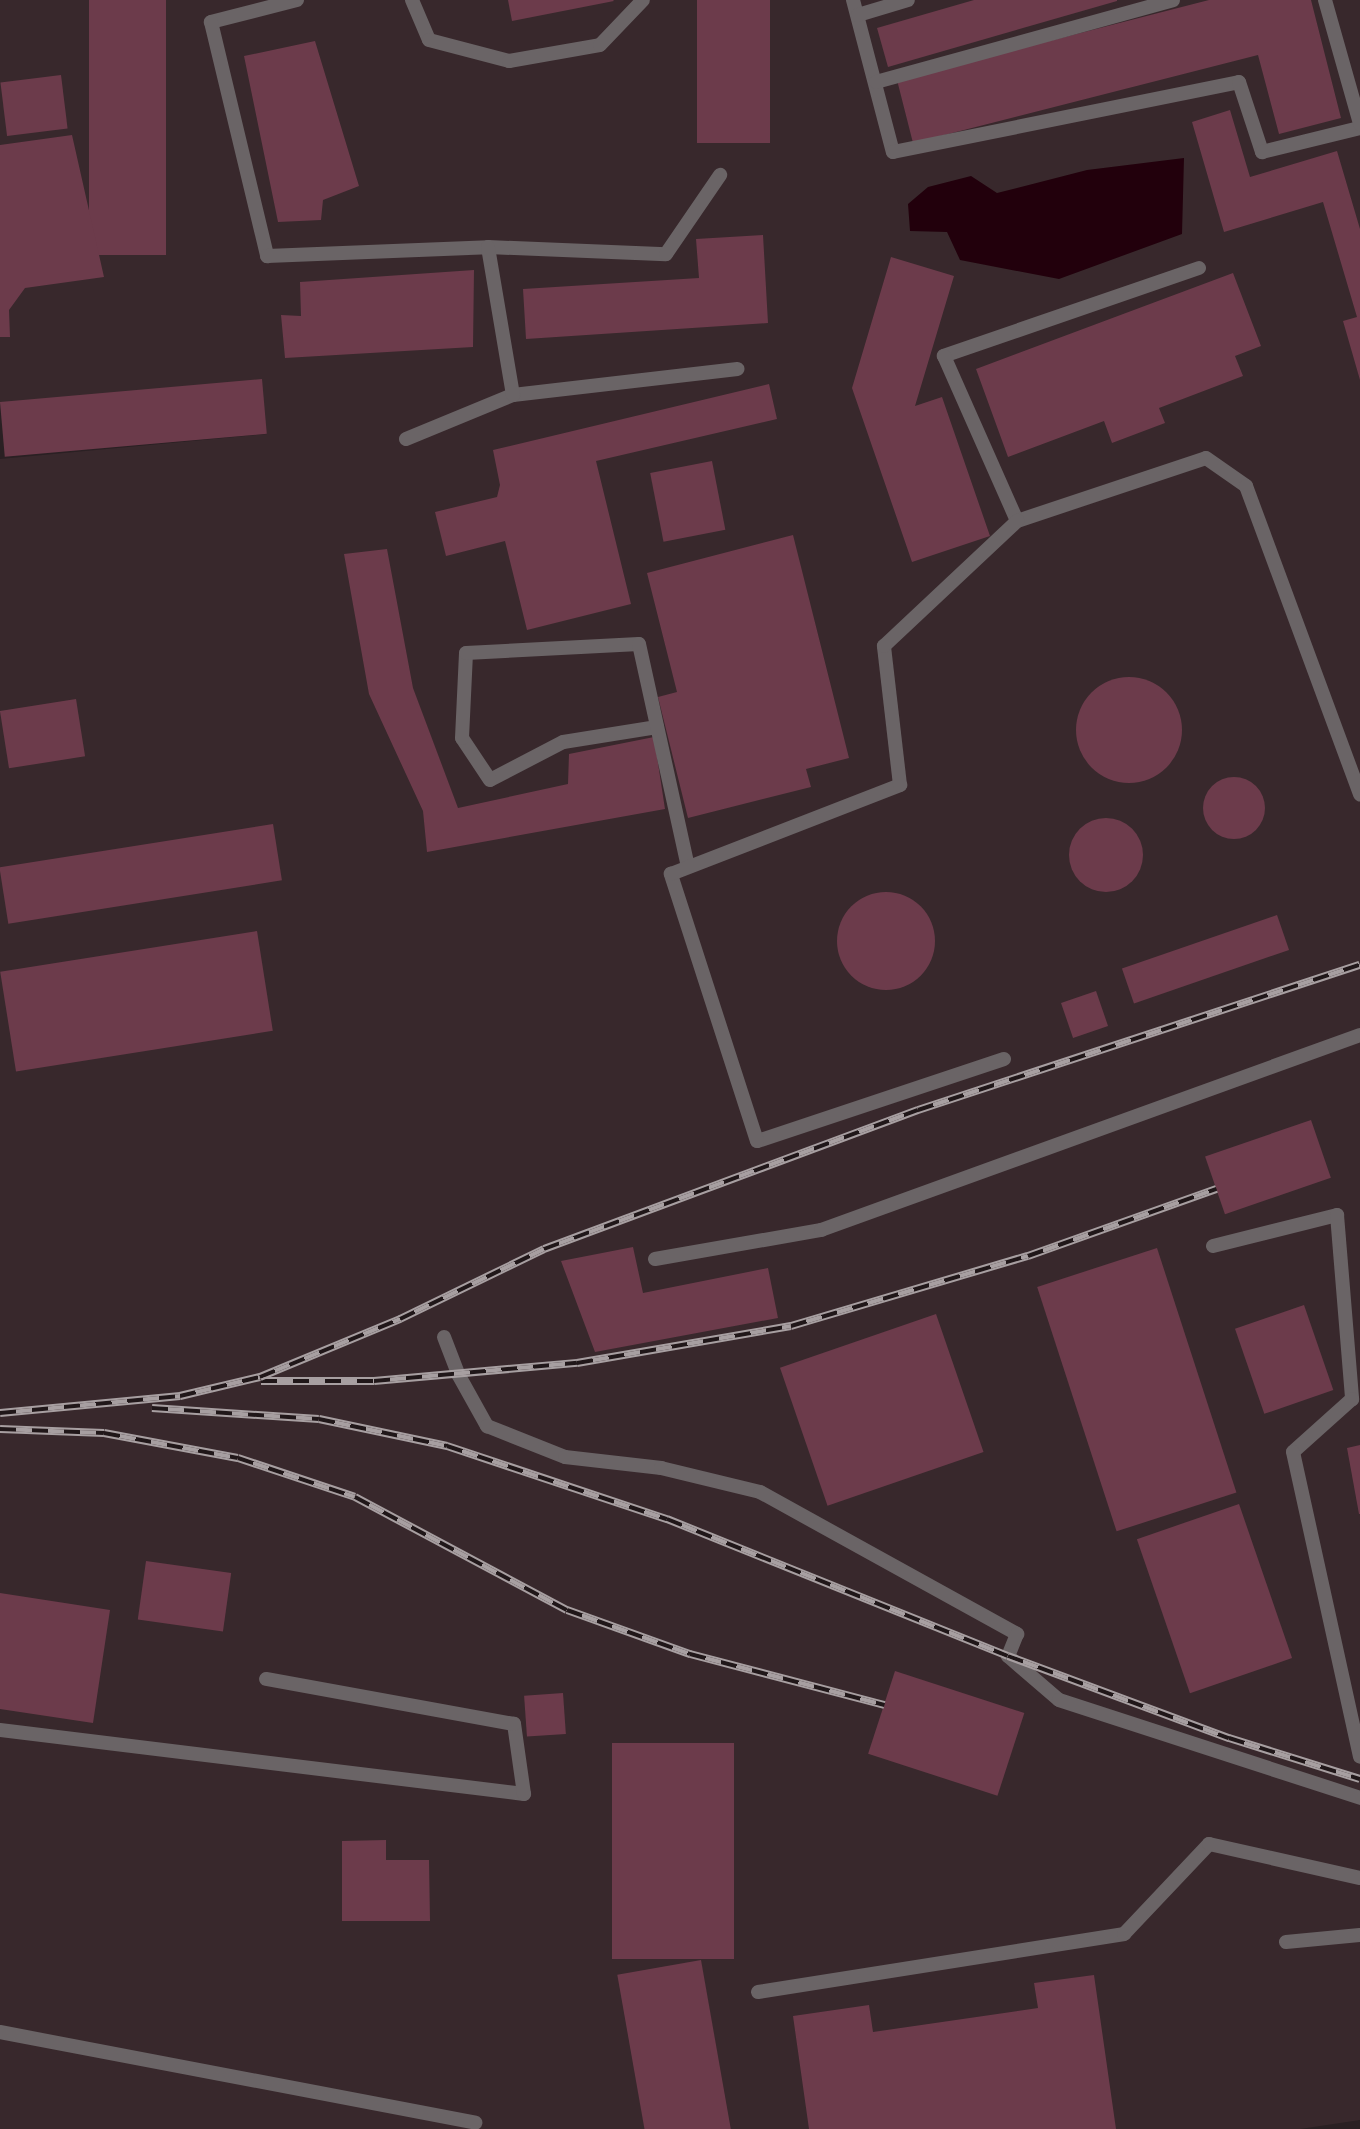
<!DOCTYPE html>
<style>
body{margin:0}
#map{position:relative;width:1360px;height:2129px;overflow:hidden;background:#2a2023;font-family:"Nunito Sans",sans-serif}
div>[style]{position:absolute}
.built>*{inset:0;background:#38282c}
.water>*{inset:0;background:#22000c}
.building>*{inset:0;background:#6c3b4b;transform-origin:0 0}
.round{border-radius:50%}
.lane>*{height:14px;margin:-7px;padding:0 7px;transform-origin:7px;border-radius:7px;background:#6a6466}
.rail>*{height:8px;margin-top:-4px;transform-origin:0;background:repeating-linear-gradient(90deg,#201719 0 16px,#a79fa1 0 32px);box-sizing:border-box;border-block:2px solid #a79fa1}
span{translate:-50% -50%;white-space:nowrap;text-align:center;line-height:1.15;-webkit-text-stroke:5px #201719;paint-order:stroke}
</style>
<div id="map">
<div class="built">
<div style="clip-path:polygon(0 0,1360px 0,1360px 2120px,1300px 2129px,0 2129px,0 459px,267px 434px,0 404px)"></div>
</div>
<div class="water">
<div style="clip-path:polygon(1184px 158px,1182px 234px,1059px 279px,960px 260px,947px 232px,910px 231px,908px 204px,928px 187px,971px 176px,997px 193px,1087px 170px)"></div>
</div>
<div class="building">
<div style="left:89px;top:0;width:77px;height:255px"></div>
<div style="clip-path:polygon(508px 0,613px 0,614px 1px,512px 21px)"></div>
<div style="left:697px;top:0;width:73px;height:143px"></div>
<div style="clip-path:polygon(974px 0,1117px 0,1117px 1px,888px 67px,877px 28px)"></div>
<div style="clip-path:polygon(1209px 0,1311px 0,1341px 118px,1279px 134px,1258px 55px,913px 143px,897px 80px)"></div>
<div style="clip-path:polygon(315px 41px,359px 186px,323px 200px,321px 220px,278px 222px,244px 56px)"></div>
<div style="left:61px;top:75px;width:54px;height:61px;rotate:83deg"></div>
<div style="clip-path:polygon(1230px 110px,1250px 177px,1337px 151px,1360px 229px,1360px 380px,1343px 321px,1357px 317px,1323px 202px,1224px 232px,1192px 122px)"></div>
<div style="clip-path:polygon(72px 135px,104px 277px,25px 288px,9px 310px,10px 337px,0 337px,0 145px)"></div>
<div style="clip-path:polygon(763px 235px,768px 323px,526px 339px,523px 289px,699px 278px,696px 239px)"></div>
<div style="clip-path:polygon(891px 257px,954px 276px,915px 406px,942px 397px,990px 536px,912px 562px,852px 388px)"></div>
<div style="clip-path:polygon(474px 270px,473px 347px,285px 358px,281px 315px,301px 316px,300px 282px)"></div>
<div style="clip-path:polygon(1233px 273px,1261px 346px,1235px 356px,1243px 376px,1159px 408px,1165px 423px,1112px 443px,1104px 421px,1008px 457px,976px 369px)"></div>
<div style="left:262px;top:379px;width:55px;height:263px;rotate:85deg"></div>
<div style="clip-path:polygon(769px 384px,777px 419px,596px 461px,631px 604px,527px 630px,505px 541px,446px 556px,435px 512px,497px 497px,500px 485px,493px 450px)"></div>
<div style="left:712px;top:461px;width:70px;height:63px;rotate:79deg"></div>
<div style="clip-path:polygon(793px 535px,849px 758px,806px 769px,811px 787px,688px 818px,658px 697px,677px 692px,647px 573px)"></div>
<div style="clip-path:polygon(387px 549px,413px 688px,458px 808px,568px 784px,569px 754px,654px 737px,665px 809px,427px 852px,423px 811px,369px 694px,344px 554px)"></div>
<div class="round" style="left:1076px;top:677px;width:106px;height:106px"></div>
<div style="left:76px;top:699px;width:58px;height:77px;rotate:81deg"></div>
<div class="round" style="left:1203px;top:777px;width:62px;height:62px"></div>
<div class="round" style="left:1069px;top:818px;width:74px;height:74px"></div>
<div style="left:273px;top:824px;width:57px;height:277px;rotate:81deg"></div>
<div class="round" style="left:837px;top:892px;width:98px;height:98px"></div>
<div style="left:1277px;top:915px;width:37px;height:164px;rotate:71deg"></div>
<div style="left:257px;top:931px;width:101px;height:260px;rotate:81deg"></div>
<div style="left:1096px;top:991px;width:37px;height:37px;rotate:71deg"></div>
<div style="left:1311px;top:1120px;width:61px;height:112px;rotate:71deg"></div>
<div style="clip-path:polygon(633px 1247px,643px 1293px,768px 1268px,778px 1318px,595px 1352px,561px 1261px)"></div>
<div style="left:1157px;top:1248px;width:257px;height:126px;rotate:72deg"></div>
<div style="left:1304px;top:1305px;width:90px;height:73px;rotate:71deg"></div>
<div style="left:936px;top:1314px;width:146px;height:165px;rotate:71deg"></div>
<div style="clip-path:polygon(1360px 1445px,1360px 1514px,1359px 1514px,1347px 1448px)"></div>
<div style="left:1239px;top:1504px;width:163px;height:108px;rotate:71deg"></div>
<div style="left:146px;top:1561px;width:86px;height:59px;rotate:8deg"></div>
<div style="clip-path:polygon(0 1593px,110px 1610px,93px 1723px,0 1709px)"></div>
<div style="left:895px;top:1671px;width:136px;height:87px;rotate:18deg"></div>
<div style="left:563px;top:1693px;width:41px;height:39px;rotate:86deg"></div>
<div style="left:612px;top:1743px;width:122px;height:216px"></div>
<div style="clip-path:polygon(386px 1840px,386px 1860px,429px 1860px,430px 1921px,342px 1921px,342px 1841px)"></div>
<div style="left:701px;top:1960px;width:172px;height:85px;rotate:80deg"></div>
<div style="clip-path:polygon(1094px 1975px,1116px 2129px,809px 2129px,793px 2016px,869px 2005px,873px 2032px,1038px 2008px,1034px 1983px)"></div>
</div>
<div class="lane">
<div style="left:297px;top:0;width:89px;rotate:165.7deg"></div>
<div style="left:211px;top:22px;width:241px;rotate:76.5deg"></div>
<div style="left:267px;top:256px;width:221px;rotate:-2.3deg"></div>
<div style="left:488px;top:247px;width:178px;rotate:2.3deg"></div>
<div style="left:666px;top:254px;width:96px;rotate:-55.6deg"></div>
<div style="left:412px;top:0;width:43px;rotate:67deg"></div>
<div style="left:429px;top:40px;width:83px;rotate:14.7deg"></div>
<div style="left:509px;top:61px;width:92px;rotate:-10deg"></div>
<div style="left:600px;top:45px;width:62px;rotate:-46.3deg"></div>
<div style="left:853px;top:0;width:157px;rotate:75.3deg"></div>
<div style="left:893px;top:152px;width:353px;rotate:-11.4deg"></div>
<div style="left:1239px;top:82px;width:74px;rotate:71.8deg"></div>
<div style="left:1262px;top:152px;width:101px;rotate:-13.8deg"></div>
<div style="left:1325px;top:0;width:129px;rotate:74.2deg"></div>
<div style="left:858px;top:15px;width:52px;rotate:-16.7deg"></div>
<div style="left:876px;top:82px;width:308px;rotate:-15.4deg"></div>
<div style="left:1199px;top:268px;width:270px;rotate:161deg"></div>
<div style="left:944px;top:356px;width:180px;rotate:66.1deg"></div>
<div style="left:1017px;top:521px;width:199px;rotate:-18.4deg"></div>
<div style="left:1206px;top:458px;width:49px;rotate:35deg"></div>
<div style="left:1246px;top:486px;width:329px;rotate:69.7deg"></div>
<div style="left:513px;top:395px;width:226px;rotate:-6.6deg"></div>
<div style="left:406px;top:439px;width:116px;rotate:-22.4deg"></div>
<div style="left:513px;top:395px;width:150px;rotate:-99.6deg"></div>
<div style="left:657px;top:727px;width:95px;rotate:170.9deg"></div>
<div style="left:563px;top:742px;width:82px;rotate:152.5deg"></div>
<div style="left:490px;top:780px;width:50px;rotate:-123.7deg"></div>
<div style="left:462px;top:738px;width:85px;rotate:-87.3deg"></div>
<div style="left:466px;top:653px;width:173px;rotate:-3deg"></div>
<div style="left:639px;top:644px;width:227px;rotate:77.6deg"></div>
<div style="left:1004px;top:1059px;width:260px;rotate:161.6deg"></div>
<div style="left:757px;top:1141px;width:281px;rotate:-107.9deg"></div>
<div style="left:671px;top:874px;width:246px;rotate:-21.2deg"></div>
<div style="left:900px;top:785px;width:140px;rotate:-96.6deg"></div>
<div style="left:884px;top:646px;width:183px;rotate:-43.2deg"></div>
<div style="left:1213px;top:1246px;width:128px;rotate:-14deg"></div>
<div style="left:1337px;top:1215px;width:185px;rotate:85.3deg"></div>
<div style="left:1352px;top:1399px;width:79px;rotate:138.1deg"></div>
<div style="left:1293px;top:1452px;width:312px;rotate:77.6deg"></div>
<div style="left:655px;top:1259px;width:169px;rotate:-9.9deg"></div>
<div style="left:821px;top:1230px;width:573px;rotate:-19.89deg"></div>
<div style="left:444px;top:1337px;width:40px;rotate:69deg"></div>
<div style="left:458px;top:1374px;width:60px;rotate:60.9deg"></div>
<div style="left:487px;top:1426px;width:84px;rotate:21.7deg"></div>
<div style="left:565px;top:1457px;width:97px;rotate:6.5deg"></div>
<div style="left:661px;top:1468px;width:102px;rotate:13.6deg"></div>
<div style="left:760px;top:1492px;width:294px;rotate:28.9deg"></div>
<div style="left:1017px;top:1634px;width:24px;rotate:112deg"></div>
<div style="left:1008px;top:1656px;width:67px;rotate:40.8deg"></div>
<div style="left:1059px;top:1700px;width:317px;rotate:18deg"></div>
<div style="left:0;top:1730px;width:528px;rotate:6.96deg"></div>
<div style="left:524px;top:1794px;width:71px;rotate:-98.1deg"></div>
<div style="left:514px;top:1724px;width:252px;rotate:-169.7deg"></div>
<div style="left:1286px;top:1942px;width:74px;rotate:-5.4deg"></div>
<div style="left:758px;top:1992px;width:371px;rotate:-9deg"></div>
<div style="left:1124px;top:1934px;width:124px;rotate:-46.6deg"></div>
<div style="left:1209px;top:1844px;width:155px;rotate:12.7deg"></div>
<div style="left:0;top:2032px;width:484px;rotate:10.8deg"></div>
</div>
<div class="rail">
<div style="left:261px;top:1381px;width:113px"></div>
<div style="left:374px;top:1381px;width:204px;rotate:-5.1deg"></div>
<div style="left:577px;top:1363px;width:217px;rotate:-9.8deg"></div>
<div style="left:791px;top:1326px;width:247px;rotate:-16.5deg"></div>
<div style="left:1028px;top:1256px;width:200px;rotate:-19.6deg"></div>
<div style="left:152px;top:1408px;width:167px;rotate:3.8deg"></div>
<div style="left:319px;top:1419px;width:131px;rotate:11.9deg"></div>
<div style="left:447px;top:1446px;width:232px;rotate:18.4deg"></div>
<div style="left:667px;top:1519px;width:367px;rotate:21.9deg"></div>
<div style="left:1008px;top:1656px;width:236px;rotate:20.4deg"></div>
<div style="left:1229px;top:1738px;width:137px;rotate:17.4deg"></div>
<div style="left:0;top:1413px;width:181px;rotate:-5.4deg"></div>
<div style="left:180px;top:1396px;width:82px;rotate:-13.4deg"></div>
<div style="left:260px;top:1377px;width:152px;rotate:-22.5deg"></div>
<div style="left:400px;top:1319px;width:160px;rotate:-25.9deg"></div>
<div style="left:544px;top:1249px;width:399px;rotate:-20.4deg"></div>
<div style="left:918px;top:1110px;width:465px;rotate:-18.2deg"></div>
<div style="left:0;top:1429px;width:104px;rotate:2.2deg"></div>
<div style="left:104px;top:1433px;width:136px;rotate:10.6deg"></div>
<div style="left:238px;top:1458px;width:123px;rotate:18.4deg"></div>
<div style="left:355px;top:1497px;width:240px;rotate:28.1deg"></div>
<div style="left:567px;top:1610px;width:131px;rotate:19.7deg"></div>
<div style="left:690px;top:1654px;width:201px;rotate:14.7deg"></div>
</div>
</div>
